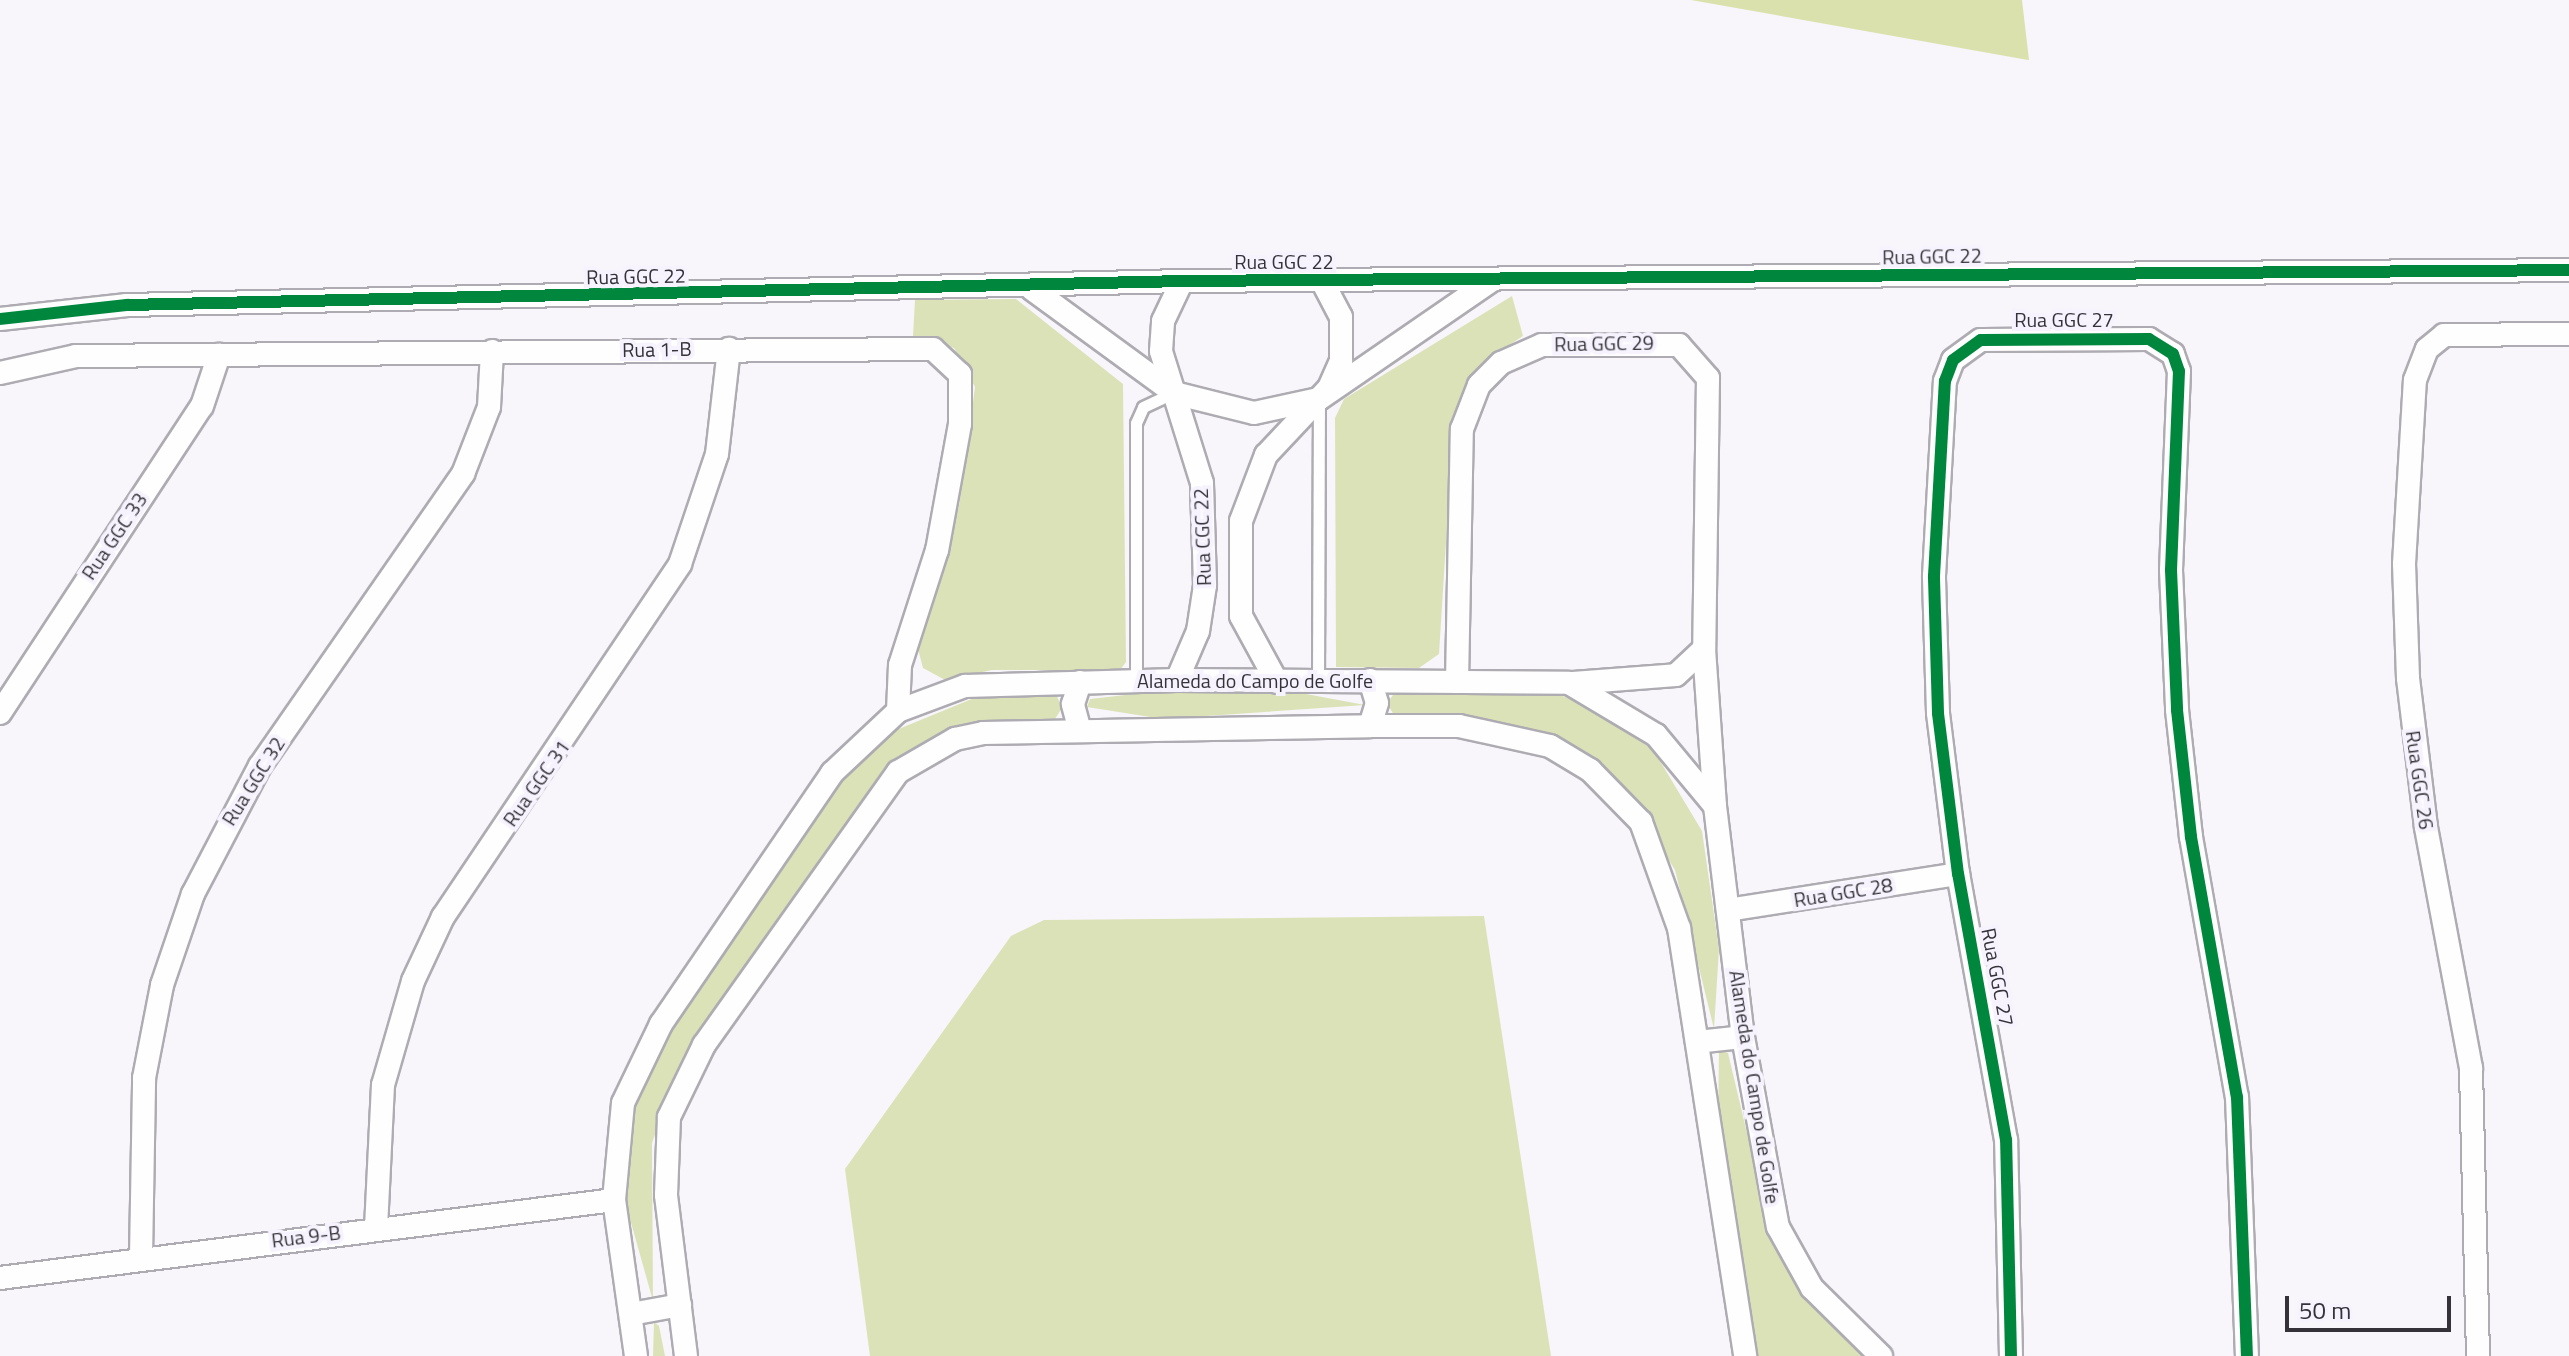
<!DOCTYPE html>
<style>
body{margin:0}
#map{position:relative;width:2569px;height:1356px;overflow:hidden;background:#f8f6fb;font-family:"Titillium Web",sans-serif}
div>[style]{position:absolute}
.green>*{inset:0;background:#dce2b7}
.forest>*{inset:0;background:#dbe1ad}
.roads{filter:drop-shadow(2px 0 #aeacb2) drop-shadow(-2px 0 #aeacb2) drop-shadow(0 2px #aeacb2) drop-shadow(0 -2px #aeacb2)}
.service>*{height:11px;margin:-5.5px;padding:0 5.5px;transform-origin:5.5px;border-radius:5.5px;background:#fefefe}
.minor>*{height:22px;margin:-11px;padding:0 11px;transform-origin:11px;border-radius:11px;background:#fefefe}
.cycleway>*{height:12px;margin:-6px;padding:0 6px;transform-origin:6px;border-radius:6px;background:#00873e}
span{translate:-50% -50%;white-space:nowrap;text-align:center;line-height:1.15;-webkit-text-stroke:8px #f7f3fe;paint-order:stroke}
.street-label{font-size:20px;color:#353239}
.scale{position:absolute;left:2285px;top:1296px;width:166px;height:36px;box-sizing:border-box;border:4px solid #353239;border-top:0;padding-left:10px;font-size:24px;line-height:28px;white-space:nowrap;color:#353239;-webkit-text-stroke:6px #f7f3fe;paint-order:stroke}
</style>
<div id="map">
<div class="green">
<div style="clip-path:polygon(1512px 296px,1523px 336px,1482px 363px,1454px 415px,1439px 654px,1419px 668px,1336px 667px,1335px 418px,1344px 399px)"></div>
<div style="clip-path:polygon(1016px 299px,1123px 384px,1126px 662px,1120px 670px,992px 670px,945px 680px,923px 668px,917px 645px,959px 506px,975px 387px,954px 348px,913px 336px,915px 300px)"></div>
<div style="clip-path:polygon(1161px 691px,1290px 691px,1365px 705px,1163px 719px,1087px 707px,1090px 699px)"></div>
<div style="clip-path:polygon(1396px 691px,1549px 691px,1595px 708px,1654px 751px,1702px 831px,1719px 949px,1714px 1029px,1675px 870px,1625px 788px,1585px 754px,1536px 730px,1481px 719px,1395px 717px,1387px 703px)"></div>
<div style="clip-path:polygon(1056px 694px,1062px 708px,1055px 719px,945px 733px,889px 767px,684px 1055px,652px 1143px,653px 1301px,623px 1194px,626px 1124px,652px 1053px,836px 783px,889px 733px,979px 696px)"></div>
<div style="clip-path:polygon(1484px 916px,1551px 1356px,870px 1356px,845px 1169px,1011px 936px,1044px 920px)"></div>
<div style="clip-path:polygon(1719px 1048px,1728px 1053px,1771px 1234px,1815px 1308px,1862px 1356px,1755px 1356px,1718px 1126px)"></div>
<div style="clip-path:polygon(654px 1322px,659px 1326px,665px 1356px,653px 1356px)"></div>
</div>
<div class="forest">
<div style="clip-path:polygon(1691px 0,2022px 0,2029px 60px,2028px 60px)"></div>
</div>
<div class="roads">
<div class="service">
<div style="left:1136px;top:680px;width:257px;rotate:-90deg"></div>
<div style="left:1136px;top:423px;width:17px;rotate:-66deg"></div>
<div style="left:1143px;top:407px;width:33px;rotate:-25deg"></div>
<div style="left:1318px;top:681px;width:282px;rotate:-89.8deg"></div>
</div>
<div class="minor">
<div style="left:1032px;top:289px;width:176px;rotate:36.2deg"></div>
<div style="left:1174px;top:393px;width:82px;rotate:14deg"></div>
<div style="left:1254px;top:413px;width:66px;rotate:-12.2deg"></div>
<div style="left:1319px;top:399px;width:209px;rotate:-34.5deg"></div>
<div style="left:0;top:319px;width:128px;rotate:-6.3deg"></div>
<div style="left:127px;top:305px;width:1055px;rotate:-1.3deg"></div>
<div style="left:1182px;top:281px;width:1387px;rotate:-0.45deg"></div>
<div style="left:0;top:373px;width:78px;rotate:-12.6deg"></div>
<div style="left:76px;top:356px;width:857px;rotate:-0.47deg"></div>
<div style="left:933px;top:349px;width:37px;rotate:43deg"></div>
<div style="left:960px;top:374px;width:50px;rotate:90deg"></div>
<div style="left:960px;top:424px;width:128px;rotate:100.3deg"></div>
<div style="left:937px;top:550px;width:121px;rotate:107.8deg"></div>
<div style="left:900px;top:665px;width:46px;rotate:92.5deg"></div>
<div style="left:1177px;top:680px;width:53px;rotate:-66.8deg"></div>
<div style="left:1198px;top:631px;width:47px;rotate:-81.3deg"></div>
<div style="left:1205px;top:585px;width:102px;rotate:-91.7deg"></div>
<div style="left:1202px;top:483px;width:138px;rotate:-107.3deg"></div>
<div style="left:1161px;top:351px;width:30px;rotate:-86deg"></div>
<div style="left:1163px;top:321px;width:44px;rotate:-64.6deg"></div>
<div style="left:1370px;top:680px;width:24px;rotate:73deg"></div>
<div style="left:1377px;top:703px;width:24px;rotate:107deg"></div>
<div style="left:1277px;top:682px;width:75px;rotate:-118.6deg"></div>
<div style="left:1241px;top:616px;width:95px;rotate:-90deg"></div>
<div style="left:1241px;top:521px;width:71px;rotate:-69.3deg"></div>
<div style="left:1266px;top:455px;width:92px;rotate:-46.8deg"></div>
<div style="left:1329px;top:388px;width:30px;rotate:-66deg"></div>
<div style="left:1341px;top:361px;width:44px;rotate:-90deg"></div>
<div style="left:1341px;top:317px;width:41px;rotate:-117.8deg"></div>
<div style="left:1457px;top:682px;width:253px;rotate:-88.9deg"></div>
<div style="left:1462px;top:429px;width:47px;rotate:-68.9deg"></div>
<div style="left:1479px;top:385px;width:31px;rotate:-45deg"></div>
<div style="left:1501px;top:363px;width:45px;rotate:-23.7deg"></div>
<div style="left:1542px;top:345px;width:137px"></div>
<div style="left:1679px;top:345px;width:44px;rotate:48.7deg"></div>
<div style="left:1708px;top:378px;width:271px;rotate:90.8deg"></div>
<div style="left:1704px;top:649px;width:156px;rotate:86deg"></div>
<div style="left:1573px;top:683px;width:103px;rotate:-4.4deg"></div>
<div style="left:1676px;top:675px;width:38px;rotate:-43deg"></div>
<div style="left:0;top:713px;width:367px;rotate:-56.7deg"></div>
<div style="left:202px;top:406px;width:54px;rotate:-71.6deg"></div>
<div style="left:1080px;top:731px;width:28px;rotate:-105deg"></div>
<div style="left:1073px;top:704px;width:23px;rotate:-72deg"></div>
<div style="left:1728px;top:910px;width:233px;rotate:-8.9deg"></div>
<div style="left:1697px;top:1042px;width:46px;rotate:-6.2deg"></div>
<div style="left:376px;top:1228px;width:143px;rotate:-87.2deg"></div>
<div style="left:383px;top:1085px;width:108px;rotate:-73.9deg"></div>
<div style="left:413px;top:981px;width:71px;rotate:-64.9deg"></div>
<div style="left:443px;top:917px;width:425px;rotate:-56.1deg"></div>
<div style="left:680px;top:564px;width:116px;rotate:-71.4deg"></div>
<div style="left:717px;top:454px;width:106px;rotate:-83.5deg"></div>
<div style="left:141px;top:1257px;width:179px;rotate:-89deg"></div>
<div style="left:144px;top:1078px;width:95px;rotate:-79deg"></div>
<div style="left:162px;top:985px;width:96px;rotate:-71.2deg"></div>
<div style="left:193px;top:894px;width:144px;rotate:-62.4deg"></div>
<div style="left:260px;top:766px;width:356px;rotate:-55.2deg"></div>
<div style="left:463px;top:474px;width:72px;rotate:-68.8deg"></div>
<div style="left:489px;top:407px;width:56px;rotate:-86.9deg"></div>
<div style="left:0;top:1278px;width:619px;rotate:-7.24deg"></div>
<div style="left:631px;top:1314px;width:50px;rotate:-10.4deg"></div>
<div style="left:636px;top:1356px;width:158px;rotate:-98deg"></div>
<div style="left:614px;top:1200px;width:97px;rotate:-84.7deg"></div>
<div style="left:623px;top:1103px;width:88px;rotate:-64.3deg"></div>
<div style="left:661px;top:1024px;width:304px;rotate:-55.7deg"></div>
<div style="left:832px;top:773px;width:91px;rotate:-43.2deg"></div>
<div style="left:898px;top:711px;width:72px;rotate:-20.5deg"></div>
<div style="left:965px;top:686px;width:212px;rotate:-1.6deg"></div>
<div style="left:1177px;top:680px;width:392px;rotate:0.4deg"></div>
<div style="left:1569px;top:683px;width:101px;rotate:30.9deg"></div>
<div style="left:1656px;top:735px;width:92px;rotate:50.3deg"></div>
<div style="left:1715px;top:806px;width:233px;rotate:83.1deg"></div>
<div style="left:1743px;top:1037px;width:193px;rotate:79.6deg"></div>
<div style="left:1778px;top:1227px;width:70px;rotate:60.9deg"></div>
<div style="left:1812px;top:1288px;width:97px;rotate:44.6deg"></div>
<div style="left:686px;top:1356px;width:162px;rotate:-97.1deg"></div>
<div style="left:666px;top:1195px;width:78px;rotate:-87.8deg"></div>
<div style="left:669px;top:1117px;width:80px;rotate:-64.1deg"></div>
<div style="left:704px;top:1045px;width:335px;rotate:-54.6deg"></div>
<div style="left:898px;top:772px;width:66px;rotate:-30.1deg"></div>
<div style="left:955px;top:739px;width:29px;rotate:-12deg"></div>
<div style="left:983px;top:733px;width:387px;rotate:-1deg"></div>
<div style="left:1370px;top:726px;width:89px"></div>
<div style="left:1459px;top:726px;width:93px;rotate:12.4deg"></div>
<div style="left:1550px;top:746px;width:47px;rotate:31deg"></div>
<div style="left:1590px;top:770px;width:73px;rotate:45.6deg"></div>
<div style="left:1641px;top:822px;width:113px;rotate:70.3deg"></div>
<div style="left:1679px;top:928px;width:433px;rotate:81.2deg"></div>
<div style="left:2011px;top:1356px;width:216px;rotate:-91.3deg"></div>
<div style="left:2006px;top:1140px;width:270px;rotate:-100.2deg"></div>
<div style="left:1958px;top:874px;width:162px;rotate:-97.1deg"></div>
<div style="left:1938px;top:713px;width:137px;rotate:-91.7deg"></div>
<div style="left:1934px;top:576px;width:195px;rotate:-86.8deg"></div>
<div style="left:1945px;top:381px;width:22px;rotate:-69deg"></div>
<div style="left:1953px;top:360px;width:34px;rotate:-36deg"></div>
<div style="left:1981px;top:340px;width:168px;rotate:-0.3deg"></div>
<div style="left:2149px;top:339px;width:28px;rotate:32deg"></div>
<div style="left:2173px;top:354px;width:18px;rotate:71deg"></div>
<div style="left:2179px;top:371px;width:199px;rotate:92.3deg"></div>
<div style="left:2171px;top:570px;width:140px;rotate:87.5deg"></div>
<div style="left:2177px;top:710px;width:128px;rotate:83.7deg"></div>
<div style="left:2191px;top:837px;width:264px;rotate:80deg"></div>
<div style="left:2237px;top:1097px;width:259px;rotate:87.8deg"></div>
<div style="left:2478px;top:1356px;width:288px;rotate:-91.4deg"></div>
<div style="left:2471px;top:1068px;width:245px;rotate:-100.6deg"></div>
<div style="left:2426px;top:827px;width:150px;rotate:-96.9deg"></div>
<div style="left:2408px;top:678px;width:114px;rotate:-92deg"></div>
<div style="left:2404px;top:564px;width:184px;rotate:-86.6deg"></div>
<div style="left:2415px;top:380px;width:33px;rotate:-69deg"></div>
<div style="left:2427px;top:349px;width:22px;rotate:-39deg"></div>
<div style="left:2444px;top:335px;width:125px;rotate:-0.5deg"></div>
</div>
</div>
<div class="cycleway">
<div style="left:0;top:319px;width:128px;rotate:-6.3deg"></div>
<div style="left:127px;top:305px;width:1055px;rotate:-1.3deg"></div>
<div style="left:1182px;top:281px;width:1387px;rotate:-0.45deg"></div>
<div style="left:2011px;top:1356px;width:216px;rotate:-91.3deg"></div>
<div style="left:2006px;top:1140px;width:270px;rotate:-100.2deg"></div>
<div style="left:1958px;top:874px;width:162px;rotate:-97.1deg"></div>
<div style="left:1938px;top:713px;width:137px;rotate:-91.7deg"></div>
<div style="left:1934px;top:576px;width:195px;rotate:-86.8deg"></div>
<div style="left:1945px;top:381px;width:22px;rotate:-69deg"></div>
<div style="left:1953px;top:360px;width:34px;rotate:-36deg"></div>
<div style="left:1981px;top:340px;width:168px;rotate:-0.3deg"></div>
<div style="left:2149px;top:339px;width:28px;rotate:32deg"></div>
<div style="left:2173px;top:354px;width:18px;rotate:71deg"></div>
<div style="left:2179px;top:371px;width:199px;rotate:92.3deg"></div>
<div style="left:2171px;top:570px;width:140px;rotate:87.5deg"></div>
<div style="left:2177px;top:710px;width:128px;rotate:83.7deg"></div>
<div style="left:2191px;top:837px;width:264px;rotate:80deg"></div>
<div style="left:2237px;top:1097px;width:259px;rotate:87.8deg"></div>
</div>
<div class="street-label">
<span style="left:1932px;top:256px;rotate:-1deg">Rua GGC 22</span>
<span style="left:1284px;top:261px">Rua GGC 22</span>
<span style="left:636px;top:276px;rotate:-1deg">Rua GGC 22</span>
<span style="left:2064px;top:319px">Rua GGC 27</span>
<span style="left:1604px;top:343px;rotate:-1deg">Rua GGC 29</span>
<span style="left:657px;top:349px;rotate:-1deg">Rua 1-B</span>
<span style="left:114px;top:536px;rotate:-56deg">Rua GGC 33</span>
<span style="left:1202px;top:537px;rotate:-92deg">Rua CGC 22</span>
<span style="left:1255px;top:680px">Alameda do Campo de Golfe</span>
<span style="left:2420px;top:780px;rotate:82deg">Rua GGC 26</span>
<span style="left:253px;top:781px;rotate:-58deg">Rua GGC 32</span>
<span style="left:536px;top:783px;rotate:-55deg">Rua GGC 31</span>
<span style="left:1843px;top:892px;rotate:-9deg">Rua GGC 28</span>
<span style="left:1998px;top:977px;rotate:79deg">Rua GGC 27</span>
<span style="left:1755px;top:1087px;rotate:81deg">Alameda do Campo de Golfe</span>
<span style="left:306px;top:1236px;rotate:-7deg">Rua 9-B</span>
</div>
<div class="scale">50 m</div>
</div>
